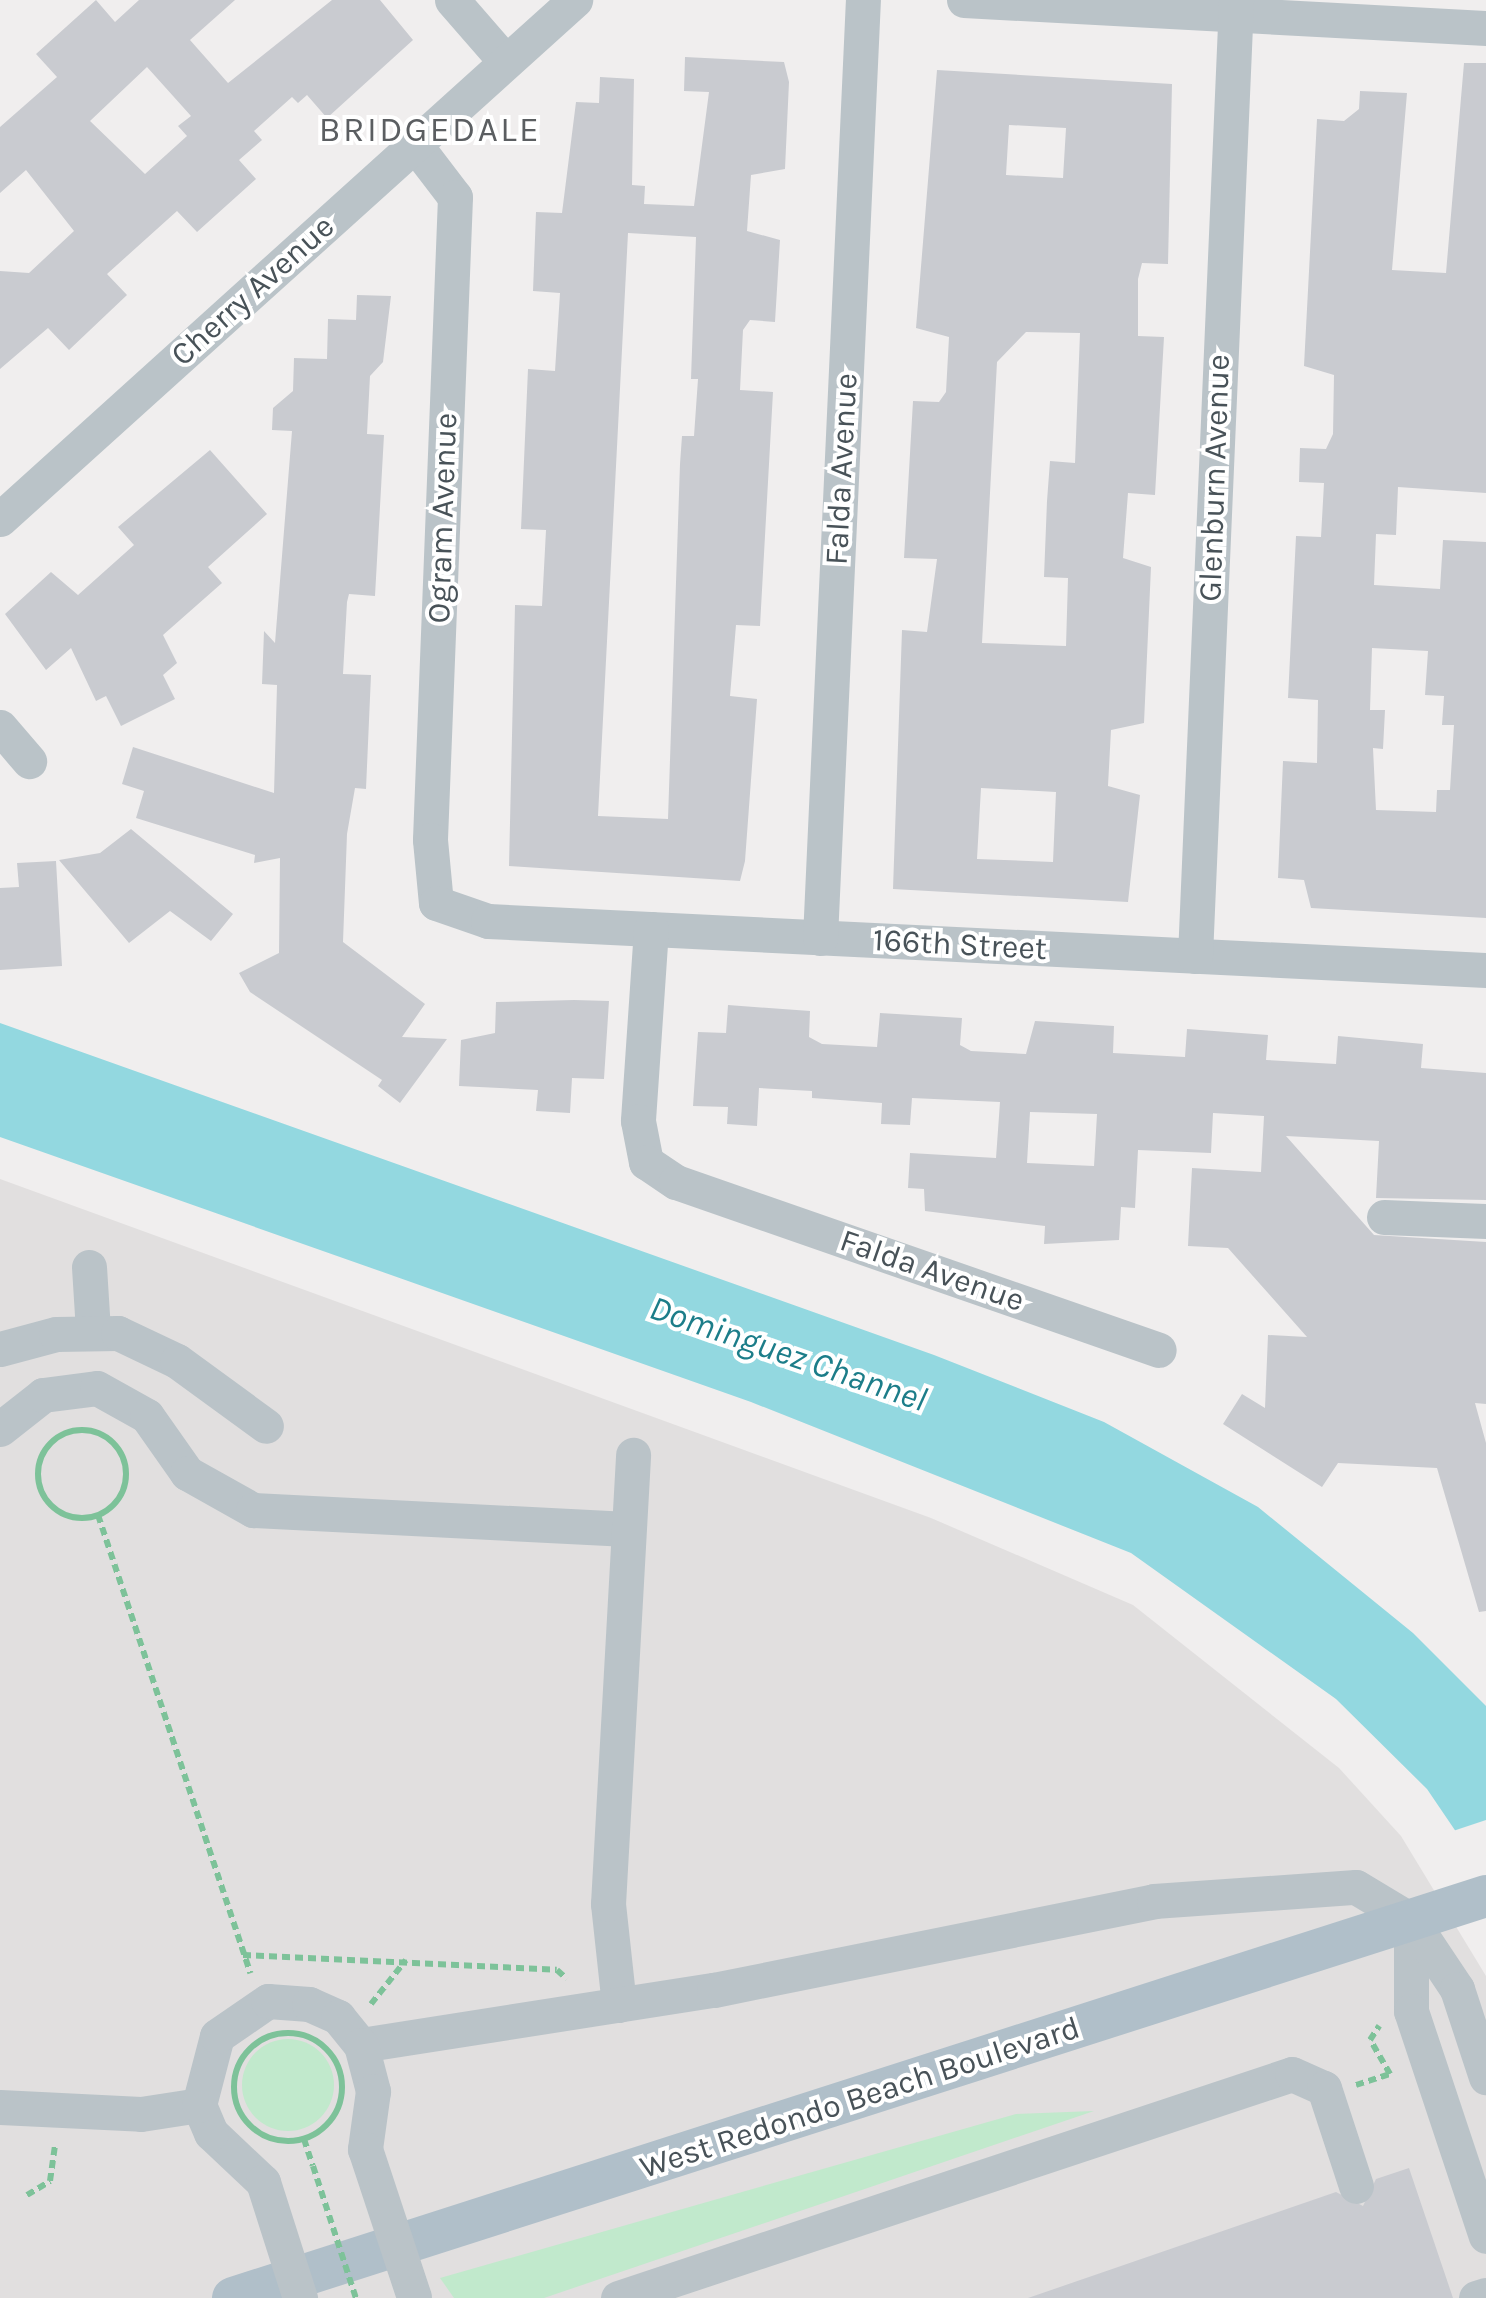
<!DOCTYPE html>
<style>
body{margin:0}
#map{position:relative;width:1486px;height:2298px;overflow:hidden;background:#f0eeee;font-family:Karla,sans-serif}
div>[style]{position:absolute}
.education>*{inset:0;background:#e1dfdf}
.green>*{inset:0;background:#c1e9cc}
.round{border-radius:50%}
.water>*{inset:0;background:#93d8e0}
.pier>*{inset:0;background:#f0eeee}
.building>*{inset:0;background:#c9cbd0}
.path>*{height:6px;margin-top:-3px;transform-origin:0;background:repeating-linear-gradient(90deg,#7dc299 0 8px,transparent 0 13px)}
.path>.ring{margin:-3px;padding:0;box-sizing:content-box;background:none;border:6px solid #7dc299;border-radius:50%}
.minor>*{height:35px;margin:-17.5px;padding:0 17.5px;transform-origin:17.5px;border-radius:17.5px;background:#bac3c8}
.major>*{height:42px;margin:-21px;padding:0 21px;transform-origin:21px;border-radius:21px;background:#b0bfc9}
.path-bridge>*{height:6px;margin-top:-3px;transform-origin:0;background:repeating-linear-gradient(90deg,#7dc299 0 8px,transparent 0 13px)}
.minor-bridge>*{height:35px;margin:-17.5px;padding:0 17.5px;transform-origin:17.5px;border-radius:17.5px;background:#bac3c8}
span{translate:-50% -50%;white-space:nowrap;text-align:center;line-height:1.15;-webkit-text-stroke:8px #fff;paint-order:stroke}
.street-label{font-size:32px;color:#485258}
.neighbourhood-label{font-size:35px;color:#5b5e61;letter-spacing:2.5px}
.water-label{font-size:35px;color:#1c7d89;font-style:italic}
</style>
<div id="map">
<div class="education">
<div style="clip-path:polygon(0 1179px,931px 1518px,1133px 1605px,1339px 1768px,1401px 1836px,1486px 1976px,1486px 2298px,0 2298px)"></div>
</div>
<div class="green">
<div class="round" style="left:242px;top:2039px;width:92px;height:92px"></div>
<div style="clip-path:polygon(1094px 2111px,544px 2298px,454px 2298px,440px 2278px,1016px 2114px)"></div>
</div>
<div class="water">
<div style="clip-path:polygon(0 1023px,934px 1355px,1104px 1422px,1258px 1507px,1413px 1633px,1486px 1706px,1486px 1876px,1427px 1789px,1336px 1699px,1131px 1553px,751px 1402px,0 1137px)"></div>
</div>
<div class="pier">
<div style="clip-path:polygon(1486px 1820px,1486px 1881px,1450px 1832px)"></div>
</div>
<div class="building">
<div style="clip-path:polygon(evenodd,96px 0,115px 22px,139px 0,235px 0,190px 40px,228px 83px,332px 0,380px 0,413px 40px,327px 118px,307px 95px,298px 103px,292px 97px,254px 131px,262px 140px,239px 160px,256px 179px,197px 232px,177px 211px,107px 274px,127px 295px,69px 350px,48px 328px,0 369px,0 271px,29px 273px,74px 231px,26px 170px,0 193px,0 127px,57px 77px,36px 54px,96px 0,147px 67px,191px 116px,178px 126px,187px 136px,145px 174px,90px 121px,147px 67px)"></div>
<div style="clip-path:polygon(evenodd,685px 57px,784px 62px,789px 82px,785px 169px,751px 175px,747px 231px,780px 240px,775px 322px,750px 320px,743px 330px,740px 390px,773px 392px,760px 626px,736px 625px,730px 696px,757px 699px,745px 861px,740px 881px,509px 866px,515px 605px,542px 606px,546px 530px,521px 529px,528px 369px,555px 371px,560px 293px,533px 291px,536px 212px,562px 213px,576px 102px,599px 103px,600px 77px,634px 79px,632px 185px,645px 186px,644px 204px,694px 206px,709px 92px,684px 91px,685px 57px,628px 233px,696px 237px,691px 379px,698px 379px,694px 436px,682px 436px,680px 464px,668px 819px,598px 816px,628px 233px)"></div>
<div style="clip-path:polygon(evenodd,1464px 63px,1486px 63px,1486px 493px,1398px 487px,1396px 535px,1376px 534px,1374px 585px,1440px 589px,1443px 540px,1486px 542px,1486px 918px,1311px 908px,1304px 880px,1278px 878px,1283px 761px,1317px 763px,1318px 700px,1288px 698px,1296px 536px,1321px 537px,1324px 483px,1299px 482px,1300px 448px,1326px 449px,1333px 434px,1334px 375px,1304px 366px,1317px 119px,1344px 121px,1359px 109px,1360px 91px,1407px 93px,1392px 270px,1446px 273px,1464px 63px,1372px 648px,1428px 651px,1425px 695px,1444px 696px,1442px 725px,1454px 725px,1450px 790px,1437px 790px,1436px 812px,1376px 810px,1373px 748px,1383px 749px,1385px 710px,1370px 710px,1372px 648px)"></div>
<div style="clip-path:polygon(evenodd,937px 70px,1172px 84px,1168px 264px,1142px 263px,1138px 279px,1138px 336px,1164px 337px,1155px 495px,1128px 493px,1123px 558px,1151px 567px,1144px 723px,1111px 730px,1108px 786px,1140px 795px,1128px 902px,893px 889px,902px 630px,927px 632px,937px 559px,904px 558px,913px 401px,939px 402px,946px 392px,949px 337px,916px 328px,937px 70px,1009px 125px,1066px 128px,1063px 178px,1006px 175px,1009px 125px,937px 70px,1026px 332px,1080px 333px,1075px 463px,1050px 461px,1047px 501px,1044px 577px,1068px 578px,1066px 646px,982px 643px,997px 362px,1026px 332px,937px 70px,981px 788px,1056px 792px,1053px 862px,977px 859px,981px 788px)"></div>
<div style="clip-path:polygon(357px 295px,391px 296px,383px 362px,370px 376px,367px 434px,384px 435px,375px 596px,349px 594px,347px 602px,343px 674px,371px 675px,366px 789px,355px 788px,347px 834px,343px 942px,425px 1004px,402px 1037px,447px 1039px,400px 1103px,378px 1086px,382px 1080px,250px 992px,239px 973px,279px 953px,280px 858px,254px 863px,255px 855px,136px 818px,144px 791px,122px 784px,133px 747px,274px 793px,277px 685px,262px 684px,264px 631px,275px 643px,292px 431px,272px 430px,273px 408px,293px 391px,294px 358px,327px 359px,328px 319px,356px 320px)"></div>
<div style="clip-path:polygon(210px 450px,267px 514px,208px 567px,222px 583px,163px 635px,177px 663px,163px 675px,175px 699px,121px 726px,106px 696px,96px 701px,71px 648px,46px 670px,5px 614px,51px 572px,78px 595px,134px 545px,118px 527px)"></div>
<div style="clip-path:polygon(131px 829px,233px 914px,211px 941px,170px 911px,129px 943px,59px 860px,100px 853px)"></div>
<div style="clip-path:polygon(56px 861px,62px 966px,0 970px,0 888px,19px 887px,17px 863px)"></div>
<div style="clip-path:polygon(574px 1000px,609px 1001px,604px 1079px,572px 1078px,570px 1113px,536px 1111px,538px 1090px,459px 1086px,461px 1040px,495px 1033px,496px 1002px)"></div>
<div style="clip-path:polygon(evenodd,728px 1005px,810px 1011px,809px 1037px,822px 1044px,877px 1047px,880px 1013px,962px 1018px,960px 1045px,971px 1051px,1026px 1054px,1035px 1021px,1114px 1026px,1113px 1053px,1185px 1057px,1187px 1029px,1268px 1035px,1266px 1060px,1336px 1064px,1338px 1036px,1423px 1044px,1421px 1068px,1486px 1073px,1486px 1200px,1376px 1198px,1379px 1141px,1286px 1136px,1374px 1235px,1486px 1242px,1486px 1404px,1475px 1403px,1486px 1443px,1486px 1611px,1479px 1612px,1437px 1468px,1338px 1463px,1322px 1487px,1223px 1424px,1242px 1394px,1265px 1408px,1268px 1335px,1307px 1337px,1228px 1248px,1188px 1246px,1192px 1168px,1261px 1172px,1264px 1116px,1213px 1113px,1211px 1153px,1138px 1150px,1135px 1208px,1121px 1207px,1119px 1240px,1044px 1244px,1045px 1226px,925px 1211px,924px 1189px,908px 1188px,910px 1153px,996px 1158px,1000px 1102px,912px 1098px,910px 1125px,881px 1124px,882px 1103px,812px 1098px,812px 1091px,759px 1088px,757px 1126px,727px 1124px,728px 1107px,693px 1106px,698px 1032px,726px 1033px,728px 1005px,1030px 1112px,1097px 1114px,1094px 1166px,1027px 1163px,1030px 1112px)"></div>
<div style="clip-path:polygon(1409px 2168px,1453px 2298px,1028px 2298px,1336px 2192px,1363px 2206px,1376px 2179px)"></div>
</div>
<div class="path">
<div class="ring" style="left:38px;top:1430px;width:82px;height:82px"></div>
<div style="left:98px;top:1515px;width:483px;rotate:71.6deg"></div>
<div style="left:243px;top:1955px;width:314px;rotate:2.7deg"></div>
<div style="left:557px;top:1970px;width:13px;rotate:42deg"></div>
<div style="left:371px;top:2004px;width:56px;rotate:-51.5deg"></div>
<div class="ring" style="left:234px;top:2033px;width:102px;height:102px"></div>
<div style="left:1356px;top:2085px;width:36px;rotate:-18deg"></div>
<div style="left:1390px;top:2074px;width:39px;rotate:-120deg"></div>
<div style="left:1370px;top:2040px;width:17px;rotate:-57deg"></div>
<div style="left:304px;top:2139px;width:28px;rotate:72deg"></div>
<div style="left:27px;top:2195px;width:27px;rotate:-31deg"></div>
<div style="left:50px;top:2181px;width:37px;rotate:-82deg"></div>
</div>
<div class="minor">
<div style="left:452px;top:0;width:81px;rotate:49deg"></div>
<div style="left:964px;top:0;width:523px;rotate:3.07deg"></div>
<div style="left:416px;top:146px;width:64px;rotate:52.6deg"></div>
<div style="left:455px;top:197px;width:643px;rotate:92.23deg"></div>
<div style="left:430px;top:840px;width:63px;rotate:84.6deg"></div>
<div style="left:436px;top:903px;width:55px;rotate:19.1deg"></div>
<div style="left:488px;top:921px;width:999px;rotate:2.81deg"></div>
<div style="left:0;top:519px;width:775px;rotate:-42.07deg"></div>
<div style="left:0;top:727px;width:45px;rotate:49.5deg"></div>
<div style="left:651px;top:929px;width:192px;rotate:93.9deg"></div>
<div style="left:638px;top:1121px;width:42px;rotate:79deg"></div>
<div style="left:646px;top:1162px;width:36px;rotate:34deg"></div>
<div style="left:676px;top:1182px;width:511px;rotate:19.18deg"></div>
<div style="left:820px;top:938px;width:939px;rotate:-87.38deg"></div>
<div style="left:1195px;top:956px;width:957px;rotate:-87.54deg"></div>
<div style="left:1384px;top:1217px;width:102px;rotate:2.2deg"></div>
<div style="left:89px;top:1267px;width:63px;rotate:86.4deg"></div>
<div style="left:0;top:1349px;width:58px;rotate:-15deg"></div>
<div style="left:56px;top:1334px;width:62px;rotate:-0.9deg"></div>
<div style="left:118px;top:1333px;width:65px;rotate:25.4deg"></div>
<div style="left:177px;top:1361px;width:110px;rotate:36.1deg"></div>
<div style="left:0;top:1429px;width:55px;rotate:-38.3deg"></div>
<div style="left:43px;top:1395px;width:54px;rotate:-7.4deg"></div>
<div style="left:97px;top:1388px;width:57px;rotate:29.2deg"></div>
<div style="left:147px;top:1416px;width:70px;rotate:54.9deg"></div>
<div style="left:187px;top:1473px;width:76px;rotate:29.3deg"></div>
<div style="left:253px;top:1510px;width:375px;rotate:2.9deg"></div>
<div style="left:1411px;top:1920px;width:91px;rotate:90deg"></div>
<div style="left:1411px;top:2011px;width:237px;rotate:71.6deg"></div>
<div style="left:619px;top:2005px;width:102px;rotate:-96.2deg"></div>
<div style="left:608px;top:1904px;width:450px;rotate:-86.8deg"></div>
<div style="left:361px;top:2045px;width:357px;rotate:-8.9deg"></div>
<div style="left:714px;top:1990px;width:449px;rotate:-11.4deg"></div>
<div style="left:1154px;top:1901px;width:202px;rotate:-4deg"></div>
<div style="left:1356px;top:1887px;width:64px;rotate:31deg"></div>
<div style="left:1411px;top:1920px;width:83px;rotate:56.3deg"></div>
<div style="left:1457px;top:1989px;width:93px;rotate:71.8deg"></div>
<div style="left:0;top:2107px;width:141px;rotate:2.8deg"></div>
<div style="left:141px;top:2114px;width:59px;rotate:-8.8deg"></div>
<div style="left:263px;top:2182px;width:71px;rotate:-136.7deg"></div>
<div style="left:211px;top:2133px;width:30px;rotate:-113deg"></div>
<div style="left:199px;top:2105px;width:71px;rotate:-75.4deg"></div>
<div style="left:217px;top:2036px;width:62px;rotate:-34.5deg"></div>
<div style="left:268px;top:2001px;width:41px;rotate:4.2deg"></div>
<div style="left:309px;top:2004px;width:32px;rotate:24deg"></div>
<div style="left:338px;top:2017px;width:36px;rotate:51deg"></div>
<div style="left:361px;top:2045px;width:48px;rotate:75.4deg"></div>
<div style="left:373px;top:2091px;width:59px;rotate:97.9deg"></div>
<div style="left:618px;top:2298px;width:710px;rotate:-18.38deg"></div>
<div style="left:1292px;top:2074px;width:35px;rotate:24deg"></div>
<div style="left:1324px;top:2088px;width:103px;rotate:71.9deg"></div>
<div style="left:1476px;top:2298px;width:10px;rotate:-17deg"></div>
</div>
<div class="major">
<div style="left:233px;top:2298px;width:1316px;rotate:-17.79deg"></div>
</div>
<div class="path-bridge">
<div style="left:313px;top:2166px;width:139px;rotate:72deg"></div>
</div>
<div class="minor-bridge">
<div style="left:365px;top:2149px;width:156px;rotate:71.7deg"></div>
<div style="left:263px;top:2182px;width:122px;rotate:72.3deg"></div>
</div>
<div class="street-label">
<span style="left:253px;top:291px;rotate:-42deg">Cherry Avenue</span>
<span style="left:842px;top:469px;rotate:-87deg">Falda Avenue</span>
<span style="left:1215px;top:478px;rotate:-88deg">Glenburn Avenue</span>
<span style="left:443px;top:518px;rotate:-88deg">Ogram Avenue</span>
<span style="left:960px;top:945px;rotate:3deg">166th Street</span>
<span style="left:932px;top:1271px;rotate:19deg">Falda Avenue</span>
<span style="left:860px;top:2098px;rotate:-18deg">West Redondo Beach Boulevard</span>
</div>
<div class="neighbourhood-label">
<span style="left:430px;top:130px">BRIDGEDALE</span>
</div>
<div class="water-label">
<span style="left:788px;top:1354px;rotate:19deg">Dominguez Channel</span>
</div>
</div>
